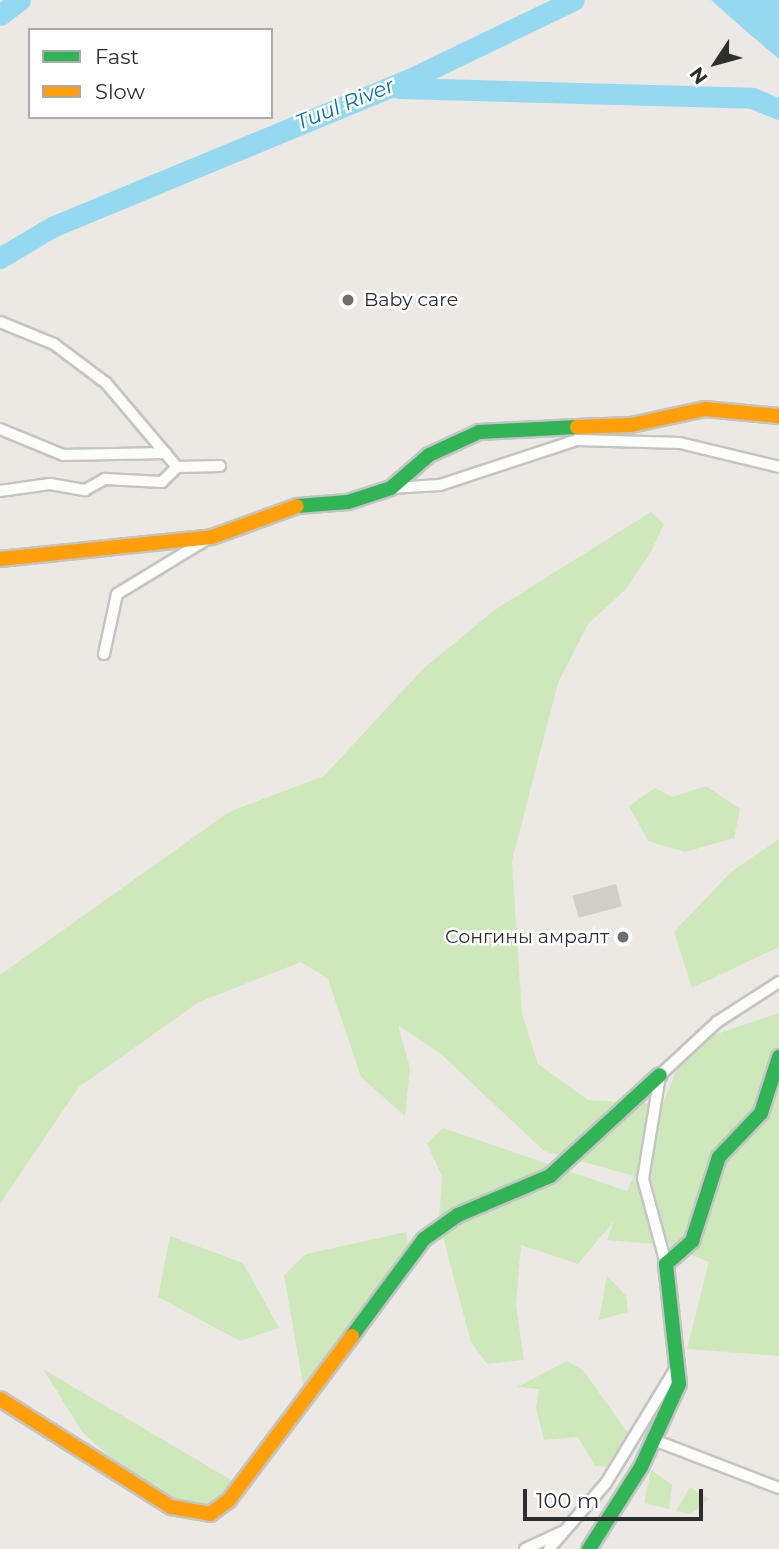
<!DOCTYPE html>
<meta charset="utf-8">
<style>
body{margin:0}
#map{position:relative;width:779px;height:1549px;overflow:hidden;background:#ece8e4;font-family:Montserrat,sans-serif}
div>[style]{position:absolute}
.green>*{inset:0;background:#cee8bb}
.water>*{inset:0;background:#94d9f0}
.river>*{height:21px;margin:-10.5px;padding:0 10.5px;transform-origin:10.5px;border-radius:10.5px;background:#94d9f0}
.building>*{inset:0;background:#d1ceca;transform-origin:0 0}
.roads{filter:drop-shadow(2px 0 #c5c4c5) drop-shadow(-2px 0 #c5c4c5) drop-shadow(0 2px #c5c4c5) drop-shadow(0 -2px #c5c4c5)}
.street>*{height:10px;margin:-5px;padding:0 5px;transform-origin:5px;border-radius:5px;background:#fcfcfb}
.fast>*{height:14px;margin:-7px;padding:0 7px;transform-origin:7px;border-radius:7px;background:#30b455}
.slow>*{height:14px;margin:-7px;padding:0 7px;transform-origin:7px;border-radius:7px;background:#ff9f0a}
.dots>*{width:19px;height:19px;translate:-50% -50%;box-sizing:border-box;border:4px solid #fff;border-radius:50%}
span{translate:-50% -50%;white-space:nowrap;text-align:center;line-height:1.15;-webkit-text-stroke:5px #fff;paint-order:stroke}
.poi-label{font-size:19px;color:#2e2e2e}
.left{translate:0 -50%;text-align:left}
.right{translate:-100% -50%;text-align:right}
.water-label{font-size:21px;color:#0771a8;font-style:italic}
.legend{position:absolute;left:28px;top:28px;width:245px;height:91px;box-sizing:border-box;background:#fff;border:2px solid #ababab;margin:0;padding:9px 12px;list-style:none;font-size:21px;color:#2e2e2e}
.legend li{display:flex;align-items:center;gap:14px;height:35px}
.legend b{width:35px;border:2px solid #ababab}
.north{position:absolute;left:681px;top:28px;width:70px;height:70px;-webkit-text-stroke:5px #fff;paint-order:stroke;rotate:234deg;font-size:19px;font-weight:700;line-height:28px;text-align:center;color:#2e2e2e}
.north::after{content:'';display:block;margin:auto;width:24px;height:32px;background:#2e2e2e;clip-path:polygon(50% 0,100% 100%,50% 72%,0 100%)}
.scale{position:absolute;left:523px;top:1489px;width:180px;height:32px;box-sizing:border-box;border:4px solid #2e2e2e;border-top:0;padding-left:9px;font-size:21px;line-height:24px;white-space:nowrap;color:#2e2e2e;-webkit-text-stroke:5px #fff;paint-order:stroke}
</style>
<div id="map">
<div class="green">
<div style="clip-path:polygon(651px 512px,664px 524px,650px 554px,624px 591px,588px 624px,558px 683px,512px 861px,522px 1014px,538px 1064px,588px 1100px,661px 1104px,655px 1123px,687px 1044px,779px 1013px,779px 1356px,687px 1349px,709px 1262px,667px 1245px,607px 1240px,614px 1221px,578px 1264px,521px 1245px,516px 1305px,524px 1360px,487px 1364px,471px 1342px,439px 1222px,442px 1176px,427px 1144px,443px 1128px,627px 1191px,634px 1176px,544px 1151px,441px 1054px,398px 1025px,410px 1068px,405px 1116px,361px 1077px,328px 979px,301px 962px,199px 1002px,79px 1087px,0 1204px,0 975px,229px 812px,324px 776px,424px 668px,496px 609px)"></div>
<div style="clip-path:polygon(706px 786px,740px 809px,734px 838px,685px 852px,648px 841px,629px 806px,655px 788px,672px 797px)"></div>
<div style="clip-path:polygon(779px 839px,779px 947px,692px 988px,674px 932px,731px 872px)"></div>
<div style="clip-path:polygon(406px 1232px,411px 1269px,364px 1313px,305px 1396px,284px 1275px,306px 1254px)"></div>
<div style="clip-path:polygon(170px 1236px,243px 1263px,279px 1328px,240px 1341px,158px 1297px)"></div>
<div style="clip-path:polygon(607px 1276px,626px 1296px,628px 1312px,599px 1320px)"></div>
<div style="clip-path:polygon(567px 1361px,583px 1370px,632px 1439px,614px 1467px,595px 1466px,578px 1437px,544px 1440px,536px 1408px,539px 1389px,517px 1387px)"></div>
<div style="clip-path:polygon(43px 1369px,243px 1487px,209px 1510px,151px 1493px,83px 1433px)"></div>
<div style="clip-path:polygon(651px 1470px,672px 1485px,669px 1509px,644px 1503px)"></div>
<div style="clip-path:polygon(690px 1487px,709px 1499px,691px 1514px,676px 1511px)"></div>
</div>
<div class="water">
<div style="clip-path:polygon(711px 0,779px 0,779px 59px,747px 32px)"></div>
</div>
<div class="river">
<div style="left:0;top:15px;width:25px;rotate:-37deg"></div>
<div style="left:399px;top:88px;width:353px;rotate:1.6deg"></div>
<div style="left:752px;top:98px;width:29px;rotate:22deg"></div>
<div style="left:0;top:258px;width:61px;rotate:-30.8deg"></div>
<div style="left:52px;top:227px;width:394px;rotate:-22.5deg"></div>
<div style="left:416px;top:76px;width:175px;rotate:-25.7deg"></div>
</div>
<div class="building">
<div style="left:616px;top:884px;width:23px;height:45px;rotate:75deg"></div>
</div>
<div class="roads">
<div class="street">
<div style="left:0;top:322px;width:58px;rotate:22.2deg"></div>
<div style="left:54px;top:344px;width:65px;rotate:36.9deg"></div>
<div style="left:106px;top:383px;width:110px;rotate:49.8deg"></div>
<div style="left:0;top:429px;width:68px;rotate:22.4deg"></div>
<div style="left:63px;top:455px;width:103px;rotate:-1.1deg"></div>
<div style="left:391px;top:488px;width:49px;rotate:-3.5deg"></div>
<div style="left:440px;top:485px;width:144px;rotate:-18.2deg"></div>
<div style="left:577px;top:440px;width:103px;rotate:1.7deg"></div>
<div style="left:680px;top:443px;width:102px;rotate:13.6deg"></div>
<div style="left:0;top:491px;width:50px;rotate:-8deg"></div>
<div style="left:50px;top:484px;width:36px;rotate:10deg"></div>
<div style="left:85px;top:490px;width:23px;rotate:-29deg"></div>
<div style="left:105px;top:479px;width:57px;rotate:3deg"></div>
<div style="left:162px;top:482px;width:21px;rotate:-45deg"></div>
<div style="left:177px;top:467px;width:43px;rotate:-1.3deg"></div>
<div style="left:104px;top:654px;width:61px;rotate:-77.8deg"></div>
<div style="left:117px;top:594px;width:102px;rotate:-31.3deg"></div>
<div style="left:666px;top:1264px;width:88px;rotate:-105.1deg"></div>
<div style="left:643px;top:1179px;width:105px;rotate:-80.7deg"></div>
<div style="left:660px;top:1075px;width:78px;rotate:-42.9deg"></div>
<div style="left:717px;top:1022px;width:74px;rotate:-32.8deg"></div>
<div style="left:654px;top:1440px;width:134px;rotate:21deg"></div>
<div style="left:525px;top:1549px;width:41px;rotate:-24.7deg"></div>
<div style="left:549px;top:1549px;width:87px;rotate:-49.2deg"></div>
<div style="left:606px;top:1483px;width:135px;rotate:-58.7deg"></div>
</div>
<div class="fast">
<div style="left:297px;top:506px;width:51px;rotate:-4.5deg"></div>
<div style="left:348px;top:502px;width:45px;rotate:-18deg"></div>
<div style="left:391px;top:488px;width:50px;rotate:-41deg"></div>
<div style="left:429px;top:455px;width:55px;rotate:-24.7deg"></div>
<div style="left:479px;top:432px;width:98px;rotate:-2.9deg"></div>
<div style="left:352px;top:1336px;width:121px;rotate:-53.4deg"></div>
<div style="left:424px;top:1239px;width:42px;rotate:-35.2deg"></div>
<div style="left:458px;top:1215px;width:100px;rotate:-23deg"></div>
<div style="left:550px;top:1176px;width:149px;rotate:-42.6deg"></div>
<div style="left:589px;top:1549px;width:97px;rotate:-57.6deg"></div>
<div style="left:641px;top:1467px;width:91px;rotate:-65.4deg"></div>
<div style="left:679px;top:1384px;width:121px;rotate:-96.2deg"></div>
<div style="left:666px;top:1264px;width:35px;rotate:-41deg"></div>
<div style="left:692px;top:1241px;width:88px;rotate:-72.2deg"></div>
<div style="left:719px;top:1157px;width:61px;rotate:-46.3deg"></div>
<div style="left:761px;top:1113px;width:59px;rotate:-72.2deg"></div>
</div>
<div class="slow">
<div style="left:577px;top:427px;width:54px;rotate:-2.1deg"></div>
<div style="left:631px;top:425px;width:76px;rotate:-12.2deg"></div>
<div style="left:705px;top:409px;width:74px;rotate:5.4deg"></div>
<div style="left:0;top:559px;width:213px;rotate:-5.9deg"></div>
<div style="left:212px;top:537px;width:90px;rotate:-20deg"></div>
<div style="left:0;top:1399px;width:202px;rotate:32.3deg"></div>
<div style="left:171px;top:1507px;width:40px;rotate:10deg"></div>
<div style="left:210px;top:1514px;width:24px;rotate:-36deg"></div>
<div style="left:229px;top:1500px;width:205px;rotate:-53.1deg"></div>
</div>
</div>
<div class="dots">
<div style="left:348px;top:300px;background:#706f6e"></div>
<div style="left:623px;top:937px;background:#706f6e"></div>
</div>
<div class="poi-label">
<span class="left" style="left:364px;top:300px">Baby care</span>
<span class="right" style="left:609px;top:937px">Сонгины амралт</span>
</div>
<div class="water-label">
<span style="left:345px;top:104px;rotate:-22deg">Tuul River</span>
</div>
<ul class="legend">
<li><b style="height:9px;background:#30b455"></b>Fast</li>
<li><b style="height:9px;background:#ff9f0a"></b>Slow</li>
</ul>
<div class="north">N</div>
<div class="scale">100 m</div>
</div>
